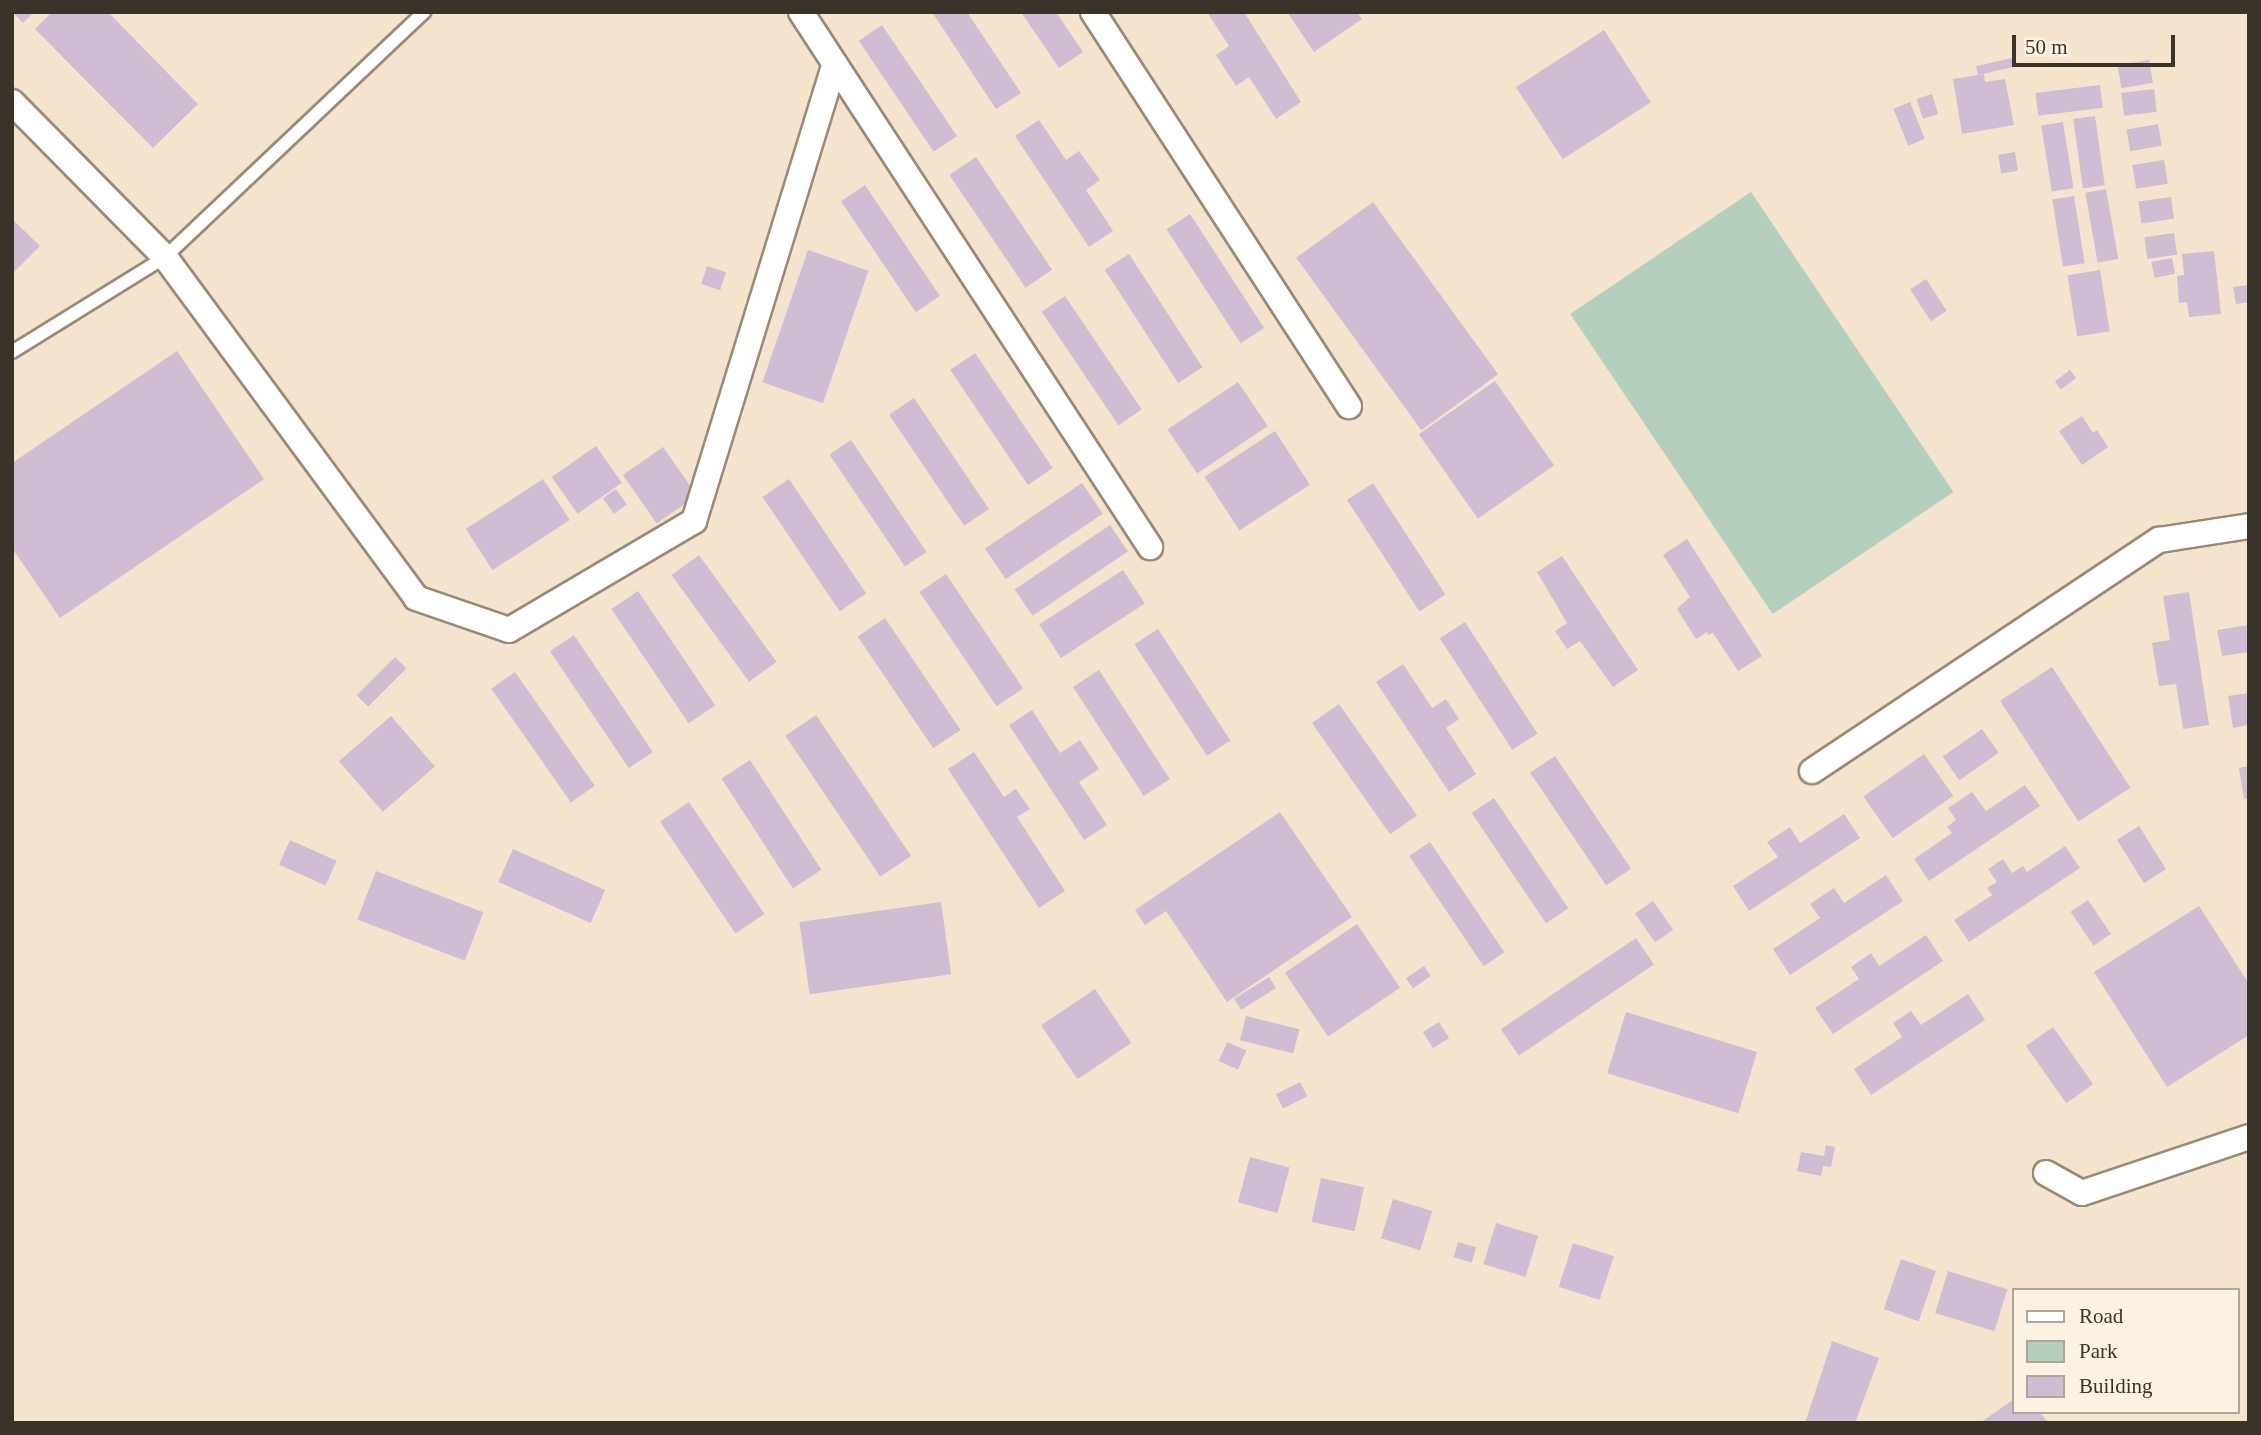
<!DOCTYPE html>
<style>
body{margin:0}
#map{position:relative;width:2261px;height:1435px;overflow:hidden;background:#f5e4cd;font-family:"Times New Roman",serif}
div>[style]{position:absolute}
.green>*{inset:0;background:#b4cfbd;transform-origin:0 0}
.building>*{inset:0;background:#cebdd3;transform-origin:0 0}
.roads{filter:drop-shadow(2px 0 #998a75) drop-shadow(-2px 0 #998a75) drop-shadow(0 2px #998a75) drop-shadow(0 -2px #998a75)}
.lane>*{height:12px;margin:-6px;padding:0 6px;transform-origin:6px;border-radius:6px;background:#fff}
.street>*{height:24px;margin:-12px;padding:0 12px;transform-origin:12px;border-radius:12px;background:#fff}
span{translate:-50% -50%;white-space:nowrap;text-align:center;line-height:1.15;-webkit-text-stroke:6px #fcf2e4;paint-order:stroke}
.frame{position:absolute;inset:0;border:14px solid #3a332a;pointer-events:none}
.legend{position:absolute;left:2012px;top:1288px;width:228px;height:126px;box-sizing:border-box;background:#fcf2e4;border:2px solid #aea69a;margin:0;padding:9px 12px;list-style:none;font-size:21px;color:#3a332a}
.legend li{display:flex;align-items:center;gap:14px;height:35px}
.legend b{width:35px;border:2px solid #aea69a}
.scale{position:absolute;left:2012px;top:35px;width:163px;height:32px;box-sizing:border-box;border:4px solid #3a332a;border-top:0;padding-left:9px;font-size:21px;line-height:24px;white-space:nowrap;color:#3a332a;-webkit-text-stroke:5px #fcf2e4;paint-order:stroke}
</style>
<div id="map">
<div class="green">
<div style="left:1751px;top:192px;width:362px;height:218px;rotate:56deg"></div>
</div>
<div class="building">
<div style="clip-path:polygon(12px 12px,34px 12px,23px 23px)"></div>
<div style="clip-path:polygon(52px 12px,108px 12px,198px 104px,153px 148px,35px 29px)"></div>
<div style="clip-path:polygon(932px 12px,967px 12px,1021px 93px,996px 109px)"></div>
<div style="clip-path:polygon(1021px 12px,1056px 12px,1083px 52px,1059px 68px)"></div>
<div style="clip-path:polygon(1207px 12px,1244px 12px,1301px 102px,1276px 119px,1249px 77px,1236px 86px,1216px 55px,1229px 46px)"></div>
<div style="clip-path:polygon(1287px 12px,1357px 12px,1362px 19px,1314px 52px)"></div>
<div style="left:882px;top:25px;width:134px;height:28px;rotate:56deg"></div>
<div style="left:1604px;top:30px;width:86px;height:105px;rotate:57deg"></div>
<div style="left:2012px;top:58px;width:9px;height:37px;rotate:77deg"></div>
<div style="left:2149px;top:60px;width:23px;height:32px;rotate:80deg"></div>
<div style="clip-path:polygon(1984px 74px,1985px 82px,2005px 79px,2014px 125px,1962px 134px,1953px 79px)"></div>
<div style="left:2100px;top:85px;width:23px;height:65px;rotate:83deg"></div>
<div style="left:2154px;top:89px;width:23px;height:33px;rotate:83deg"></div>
<div style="left:1932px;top:94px;width:21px;height:16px;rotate:73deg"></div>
<div style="left:1910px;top:102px;width:40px;height:18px;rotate:68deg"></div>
<div style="left:2095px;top:116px;width:70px;height:22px;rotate:82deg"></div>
<div style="clip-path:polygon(1039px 120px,1066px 160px,1079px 151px,1100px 180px,1086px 190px,1113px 231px,1089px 247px,1015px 136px)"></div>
<div style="left:2063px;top:122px;width:67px;height:22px;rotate:81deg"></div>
<div style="left:2158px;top:124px;width:22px;height:32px;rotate:80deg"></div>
<div style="left:2015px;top:152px;width:19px;height:17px;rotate:81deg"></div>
<div style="left:976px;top:157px;width:136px;height:32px;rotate:56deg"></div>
<div style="left:2164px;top:160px;width:24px;height:32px;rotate:81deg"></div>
<div style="left:865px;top:185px;width:134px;height:29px;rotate:56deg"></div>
<div style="left:2106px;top:189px;width:71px;height:21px;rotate:80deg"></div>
<div style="left:2074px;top:196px;width:68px;height:22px;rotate:81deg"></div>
<div style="left:2171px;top:197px;width:22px;height:33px;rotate:82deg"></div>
<div style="left:1373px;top:202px;width:213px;height:95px;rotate:54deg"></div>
<div style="left:1190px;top:214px;width:136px;height:28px;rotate:57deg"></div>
<div style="clip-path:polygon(12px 219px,40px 246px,12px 274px)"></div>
<div style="left:2174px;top:233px;width:22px;height:30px;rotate:82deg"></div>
<div style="left:808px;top:250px;width:64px;height:140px;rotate:19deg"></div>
<div style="clip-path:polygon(2214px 251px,2221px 314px,2189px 317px,2187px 302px,2179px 303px,2177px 276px,2184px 275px,2182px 254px)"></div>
<div style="left:1129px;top:254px;width:135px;height:29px;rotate:57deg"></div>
<div style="left:2172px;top:258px;width:16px;height:21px;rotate:79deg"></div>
<div style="left:707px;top:266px;width:20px;height:19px;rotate:18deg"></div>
<div style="left:2100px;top:270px;width:62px;height:33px;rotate:81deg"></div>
<div style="left:1926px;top:279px;width:38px;height:19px;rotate:57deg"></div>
<div style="clip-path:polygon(2249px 285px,2249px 302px,2236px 304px,2233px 287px)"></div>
<div style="left:1065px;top:296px;width:137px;height:28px;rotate:56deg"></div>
<div style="clip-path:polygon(177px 351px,264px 479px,60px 618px,12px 548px,12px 463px)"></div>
<div style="left:975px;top:353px;width:139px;height:30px;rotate:56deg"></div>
<div style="left:2070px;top:370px;width:10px;height:19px;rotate:53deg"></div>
<div style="left:1495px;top:381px;width:103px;height:93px;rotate:55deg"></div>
<div style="left:1238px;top:382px;width:53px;height:85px;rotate:56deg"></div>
<div style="left:914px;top:398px;width:134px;height:30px;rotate:56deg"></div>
<div style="clip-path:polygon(2082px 416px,2093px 433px,2097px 430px,2108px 447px,2082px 465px,2059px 431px)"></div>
<div style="left:1275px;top:431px;width:64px;height:84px;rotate:57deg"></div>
<div style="left:851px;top:440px;width:135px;height:26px;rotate:56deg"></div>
<div style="left:596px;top:446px;width:45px;height:54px;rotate:55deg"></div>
<div style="left:663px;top:447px;width:59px;height:49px;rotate:55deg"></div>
<div style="left:543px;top:479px;width:49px;height:92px;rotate:57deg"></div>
<div style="left:789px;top:479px;width:138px;height:32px;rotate:56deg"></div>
<div style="left:1082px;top:483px;width:37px;height:117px;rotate:56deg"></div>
<div style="left:1373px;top:483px;width:133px;height:31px;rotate:57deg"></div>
<div style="left:616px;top:489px;width:19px;height:16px;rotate:55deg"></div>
<div style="left:1110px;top:525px;width:32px;height:115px;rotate:56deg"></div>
<div style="clip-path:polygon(1687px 539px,1762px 656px,1738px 671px,1713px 633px,1708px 635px,1707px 632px,1696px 639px,1677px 609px,1690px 597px,1663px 555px)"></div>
<div style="left:699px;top:555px;width:132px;height:34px;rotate:54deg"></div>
<div style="clip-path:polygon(1562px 556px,1638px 670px,1613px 687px,1580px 641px,1567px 649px,1555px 631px,1567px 623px,1537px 572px)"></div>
<div style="left:1123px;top:570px;width:40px;height:100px;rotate:57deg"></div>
<div style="left:946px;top:574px;width:138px;height:32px;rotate:56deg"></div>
<div style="left:638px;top:591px;width:138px;height:32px;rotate:56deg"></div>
<div style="clip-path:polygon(2189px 592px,2209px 725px,2183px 729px,2176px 684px,2159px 686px,2152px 643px,2170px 640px,2163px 596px)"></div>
<div style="left:885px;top:618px;width:135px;height:33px;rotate:56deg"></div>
<div style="left:1465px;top:622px;width:133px;height:30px;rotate:57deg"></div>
<div style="clip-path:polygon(2249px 625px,2249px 652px,2222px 656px,2217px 630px)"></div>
<div style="left:1158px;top:629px;width:133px;height:28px;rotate:57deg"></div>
<div style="left:574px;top:635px;width:141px;height:29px;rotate:56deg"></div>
<div style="left:395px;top:657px;width:16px;height:54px;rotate:45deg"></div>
<div style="clip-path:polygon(1403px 664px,1432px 708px,1446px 699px,1459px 719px,1446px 728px,1476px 774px,1449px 792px,1376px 682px)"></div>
<div style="left:2052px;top:667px;width:144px;height:62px;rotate:57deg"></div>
<div style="left:1099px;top:670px;width:130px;height:31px;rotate:57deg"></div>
<div style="left:515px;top:672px;width:139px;height:29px;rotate:55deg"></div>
<div style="clip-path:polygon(2249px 693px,2249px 725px,2233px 728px,2228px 696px)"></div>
<div style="left:1339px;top:704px;width:136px;height:33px;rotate:55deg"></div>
<div style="clip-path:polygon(1032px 710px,1060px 753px,1080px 740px,1099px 769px,1079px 782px,1107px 825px,1084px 840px,1009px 725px)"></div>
<div style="left:816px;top:715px;width:170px;height:37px;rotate:56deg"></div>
<div style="left:391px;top:716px;width:67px;height:69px;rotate:49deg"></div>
<div style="left:1982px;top:729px;width:29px;height:48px;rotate:55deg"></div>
<div style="clip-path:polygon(974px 752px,1004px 797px,1016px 789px,1030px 809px,1017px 817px,1065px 891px,1039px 908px,948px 769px)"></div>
<div style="left:1924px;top:754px;width:51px;height:74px;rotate:55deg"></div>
<div style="left:1555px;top:756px;width:136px;height:30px;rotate:56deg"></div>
<div style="left:750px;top:760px;width:131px;height:34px;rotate:57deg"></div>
<div style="clip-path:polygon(2249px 766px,2249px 798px,2244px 799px,2239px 768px)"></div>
<div style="clip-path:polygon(2025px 785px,2040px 806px,1929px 881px,1914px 859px,1952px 833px,1947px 827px,1956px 820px,1948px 808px,1972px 792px,1986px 811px)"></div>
<div style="left:1494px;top:798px;width:133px;height:27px;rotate:56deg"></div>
<div style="left:689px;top:802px;width:135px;height:35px;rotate:56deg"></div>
<div style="clip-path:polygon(1280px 812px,1352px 917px,1227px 1002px,1166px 911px,1145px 925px,1135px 910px)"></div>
<div style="clip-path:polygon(1844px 814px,1860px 838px,1749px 911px,1733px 886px,1778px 857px,1767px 842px,1790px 827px,1800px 843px)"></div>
<div style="left:2139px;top:826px;width:51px;height:26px;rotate:58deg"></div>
<div style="left:290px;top:840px;width:51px;height:27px;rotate:24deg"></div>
<div style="left:1430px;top:842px;width:133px;height:25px;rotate:56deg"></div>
<div style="clip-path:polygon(2065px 846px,2080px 868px,1969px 942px,1954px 920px,1992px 895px,1987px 888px,1997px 882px,1988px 869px,2003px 859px,2012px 873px,2023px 866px,2027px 872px)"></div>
<div style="left:513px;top:849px;width:101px;height:36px;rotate:24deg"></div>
<div style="left:376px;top:871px;width:115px;height:52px;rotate:21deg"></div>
<div style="clip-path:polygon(1886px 875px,1903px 901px,1790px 975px,1773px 949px,1820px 918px,1810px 904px,1834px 888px,1844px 903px)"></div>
<div style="left:2088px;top:900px;width:41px;height:21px;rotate:56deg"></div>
<div style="left:1653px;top:901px;width:35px;height:22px;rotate:55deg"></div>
<div style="left:941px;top:902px;width:73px;height:143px;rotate:82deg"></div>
<div style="clip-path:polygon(2199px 906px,2249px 984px,2249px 1035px,2167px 1087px,2094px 972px)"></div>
<div style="left:1357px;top:924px;width:77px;height:87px;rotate:56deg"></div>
<div style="clip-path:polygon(1926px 935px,1943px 961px,1833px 1034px,1815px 1008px,1859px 979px,1851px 967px,1871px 953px,1879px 966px)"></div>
<div style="left:1636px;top:938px;width:32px;height:163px;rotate:56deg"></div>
<div style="left:1424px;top:966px;width:12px;height:22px;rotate:55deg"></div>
<div style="left:1269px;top:977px;width:13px;height:41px;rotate:58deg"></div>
<div style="left:1095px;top:989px;width:65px;height:65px;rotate:56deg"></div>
<div style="clip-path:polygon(1968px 994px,1985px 1020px,1871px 1095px,1854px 1069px,1902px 1037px,1893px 1023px,1911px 1011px,1921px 1025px)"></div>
<div style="left:1626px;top:1012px;width:137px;height:64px;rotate:17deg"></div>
<div style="left:1246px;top:1016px;width:55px;height:25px;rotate:14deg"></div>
<div style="left:1439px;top:1022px;width:19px;height:19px;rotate:58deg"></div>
<div style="left:2053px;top:1027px;width:70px;height:33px;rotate:55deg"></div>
<div style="left:1227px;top:1042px;width:21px;height:21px;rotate:23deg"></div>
<div style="left:1300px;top:1082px;width:16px;height:27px;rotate:63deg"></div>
<div style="clip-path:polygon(1826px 1145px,1835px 1147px,1831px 1167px,1823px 1166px,1821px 1176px,1797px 1171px,1801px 1152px,1824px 1156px)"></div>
<div style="left:1250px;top:1157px;width:41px;height:47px;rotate:15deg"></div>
<div style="left:1321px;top:1178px;width:44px;height:45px;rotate:12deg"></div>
<div style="left:1393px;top:1199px;width:41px;height:41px;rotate:17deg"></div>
<div style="left:1496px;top:1223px;width:44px;height:43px;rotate:17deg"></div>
<div style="left:1458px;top:1242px;width:19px;height:16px;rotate:16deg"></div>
<div style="left:1573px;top:1243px;width:43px;height:46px;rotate:18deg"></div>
<div style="left:1901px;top:1259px;width:37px;height:53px;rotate:19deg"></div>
<div style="left:1948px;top:1271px;width:62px;height:44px;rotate:17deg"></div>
<div style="clip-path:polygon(1832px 1341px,1879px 1358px,1855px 1423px,1805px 1423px)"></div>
<div style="clip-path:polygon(2014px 1399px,2014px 1412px,2040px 1412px,2048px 1423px,1980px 1423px)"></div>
</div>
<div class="roads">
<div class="lane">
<div style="left:12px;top:352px;width:180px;rotate:-31.8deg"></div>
<div style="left:165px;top:257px;width:357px;rotate:-43.4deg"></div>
</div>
<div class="street">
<div style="left:801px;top:12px;width:639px;rotate:56.88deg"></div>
<div style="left:1093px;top:12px;width:470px;rotate:57deg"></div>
<div style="left:12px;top:102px;width:218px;rotate:45.4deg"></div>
<div style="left:165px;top:257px;width:423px;rotate:53.6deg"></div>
<div style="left:416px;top:598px;width:98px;rotate:19deg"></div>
<div style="left:509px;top:630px;width:215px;rotate:-30.5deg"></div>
<div style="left:694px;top:521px;width:478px;rotate:-72.9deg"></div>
<div style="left:1812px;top:771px;width:417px;rotate:-33.7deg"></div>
<div style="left:2159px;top:540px;width:91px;rotate:-8.8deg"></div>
<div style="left:2046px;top:1173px;width:41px;rotate:29.1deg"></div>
<div style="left:2082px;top:1193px;width:176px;rotate:-18.5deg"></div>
</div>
</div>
<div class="frame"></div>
<ul class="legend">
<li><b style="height:9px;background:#fff"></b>Road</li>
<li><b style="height:19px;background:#b4cfbd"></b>Park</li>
<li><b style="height:19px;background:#cebdd3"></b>Building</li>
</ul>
<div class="scale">50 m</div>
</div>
